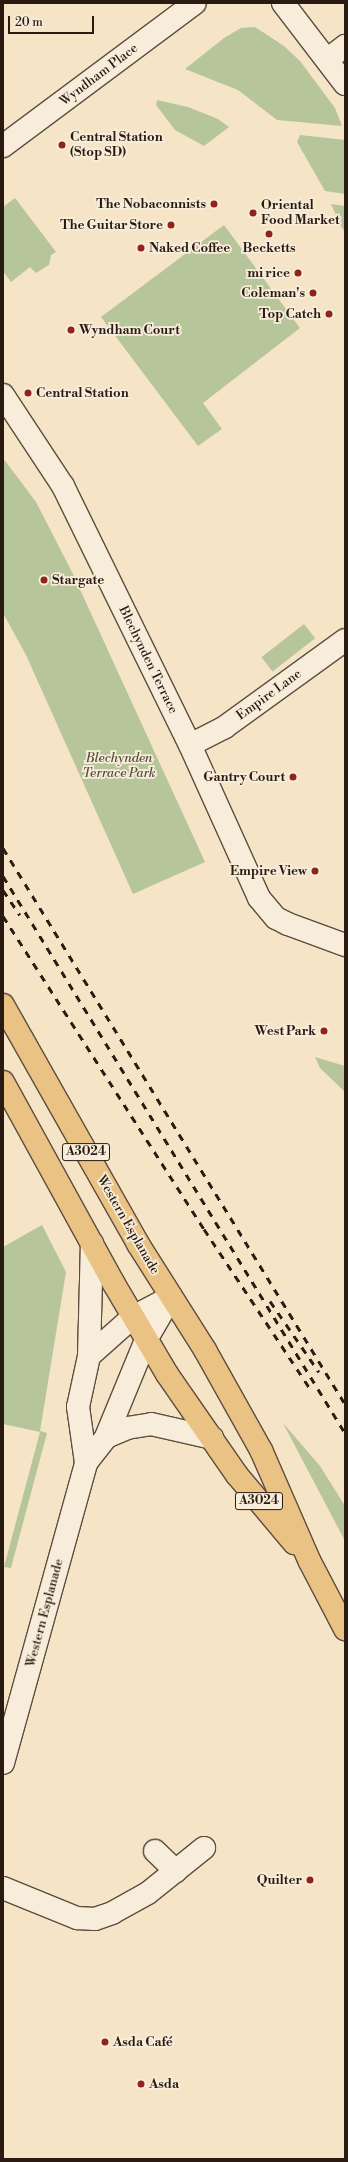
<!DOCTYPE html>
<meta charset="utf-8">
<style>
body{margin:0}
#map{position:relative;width:348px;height:2162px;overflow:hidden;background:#f5e4c6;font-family:"Libre Bodoni",serif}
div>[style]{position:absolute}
.green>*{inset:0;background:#b6c59a;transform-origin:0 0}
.roads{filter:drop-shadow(1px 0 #5d4d3f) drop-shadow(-1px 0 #5d4d3f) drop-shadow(0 1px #5d4d3f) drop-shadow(0 -1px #5d4d3f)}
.minor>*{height:22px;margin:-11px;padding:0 11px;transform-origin:11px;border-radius:11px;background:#f8edda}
.tertiary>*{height:22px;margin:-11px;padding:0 11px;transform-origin:11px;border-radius:11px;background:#f8edda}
.primary>*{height:22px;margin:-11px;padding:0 11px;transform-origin:11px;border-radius:11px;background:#eac283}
.rail>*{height:3px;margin-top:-1.5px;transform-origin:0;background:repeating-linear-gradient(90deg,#2a1b12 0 7px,transparent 0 14px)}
.dots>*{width:11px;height:11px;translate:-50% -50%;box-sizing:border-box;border:2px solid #f8edda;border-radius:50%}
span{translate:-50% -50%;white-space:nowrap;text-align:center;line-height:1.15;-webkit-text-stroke:3.5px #f8edda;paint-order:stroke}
.shield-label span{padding:1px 3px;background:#f8edda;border:1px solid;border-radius:3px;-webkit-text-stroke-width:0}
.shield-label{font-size:12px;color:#2a1b12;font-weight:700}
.street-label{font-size:13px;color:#2a1b12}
.poi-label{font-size:13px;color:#2a1b12;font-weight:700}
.left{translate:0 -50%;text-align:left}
.right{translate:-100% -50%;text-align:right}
.park-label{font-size:13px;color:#544e3b;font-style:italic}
.frame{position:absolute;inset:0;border:4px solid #2a1b12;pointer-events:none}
.scale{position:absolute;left:8px;top:16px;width:86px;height:18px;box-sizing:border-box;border:2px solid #2a1b12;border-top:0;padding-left:5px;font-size:12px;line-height:14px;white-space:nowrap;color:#2a1b12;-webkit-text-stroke:3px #f8edda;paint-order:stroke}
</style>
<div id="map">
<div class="green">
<div style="clip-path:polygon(255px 27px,284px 46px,300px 61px,335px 108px,342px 126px,277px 120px,238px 90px,185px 69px,224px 38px,241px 28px)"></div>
<div style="clip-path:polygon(157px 100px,188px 107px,218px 119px,229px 127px,204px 146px,175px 130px,156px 105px)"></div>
<div style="clip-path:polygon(300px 135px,345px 140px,345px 194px,325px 191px,297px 142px)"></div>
<div style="clip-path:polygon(15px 198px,56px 252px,51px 255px,49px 265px,36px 273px,30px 267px,11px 282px,3px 271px,3px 207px)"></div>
<div style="clip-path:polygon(331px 204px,345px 206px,345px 232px,341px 226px)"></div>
<div style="clip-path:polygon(224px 225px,300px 328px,203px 403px,222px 429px,198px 446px,101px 317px)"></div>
<div style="clip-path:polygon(3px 458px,36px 502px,72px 572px,205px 862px,133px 894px,26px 655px,3px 613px)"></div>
<div style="left:304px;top:624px;width:18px;height:54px;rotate:52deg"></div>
<div style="clip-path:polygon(315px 1057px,345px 1066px,345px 1092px,320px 1068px)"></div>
<div style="clip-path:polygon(42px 1225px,66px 1272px,40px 1431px,47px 1433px,11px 1568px,4px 1567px,40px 1432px,3px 1424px,3px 1247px)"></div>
<div style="clip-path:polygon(283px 1423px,320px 1466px,345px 1506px,345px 1541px)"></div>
</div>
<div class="roads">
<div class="minor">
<div style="left:327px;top:60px;width:23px;rotate:-38deg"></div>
<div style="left:3px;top:146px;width:239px;rotate:-36.7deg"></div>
<div style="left:3px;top:395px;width:109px;rotate:56.6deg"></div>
<div style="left:63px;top:486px;width:288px;rotate:63.9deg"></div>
<div style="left:190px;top:745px;width:168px;rotate:65.7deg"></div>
<div style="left:259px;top:898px;width:26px;rotate:50deg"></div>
<div style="left:276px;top:918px;width:13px;rotate:27deg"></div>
<div style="left:288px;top:924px;width:61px;rotate:20.2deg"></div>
<div style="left:190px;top:745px;width:39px;rotate:-27deg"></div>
<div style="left:225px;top:727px;width:148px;rotate:-35.9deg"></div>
<div style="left:89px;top:1356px;width:59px;rotate:-41.6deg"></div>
<div style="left:133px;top:1317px;width:43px;rotate:-27.8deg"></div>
<div style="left:106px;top:1437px;width:23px;rotate:-23deg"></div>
<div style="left:127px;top:1428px;width:24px;rotate:-9deg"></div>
<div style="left:151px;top:1424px;width:63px;rotate:12.9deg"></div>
<div style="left:86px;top:1463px;width:57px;rotate:-98.1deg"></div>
<div style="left:78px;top:1407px;width:52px;rotate:-77.8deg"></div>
<div style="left:89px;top:1356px;width:113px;rotate:-88.5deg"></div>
<div style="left:3px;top:1763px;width:311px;rotate:-74.5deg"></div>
<div style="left:86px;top:1463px;width:33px;rotate:-52deg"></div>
<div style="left:106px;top:1437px;width:105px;rotate:-67.6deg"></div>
<div style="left:146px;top:1340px;width:50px;rotate:-59.8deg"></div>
<div style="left:155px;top:1851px;width:29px;rotate:44deg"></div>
<div style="left:3px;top:1888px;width:80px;rotate:22.1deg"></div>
<div style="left:77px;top:1918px;width:18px;rotate:3deg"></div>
<div style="left:95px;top:1919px;width:18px;rotate:-19deg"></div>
<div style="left:112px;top:1913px;width:41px;rotate:-29.1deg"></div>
<div style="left:148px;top:1893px;width:72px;rotate:-38.8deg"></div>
</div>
<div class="tertiary">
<div style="left:283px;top:3px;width:102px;rotate:52.6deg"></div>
</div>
<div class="primary">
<div style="left:3px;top:1005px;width:274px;rotate:60.5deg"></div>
<div style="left:138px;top:1244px;width:125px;rotate:57.7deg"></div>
<div style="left:205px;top:1350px;width:115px;rotate:60.8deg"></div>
<div style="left:261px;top:1450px;width:122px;rotate:66.4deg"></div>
<div style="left:310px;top:1562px;width:76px;rotate:62.4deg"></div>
<div style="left:3px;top:1082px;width:230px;rotate:61.2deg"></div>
<div style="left:114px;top:1284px;width:104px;rotate:59.5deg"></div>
<div style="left:167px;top:1374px;width:123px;rotate:55.3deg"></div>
<div style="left:237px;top:1475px;width:89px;rotate:50deg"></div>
</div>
</div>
<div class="rail">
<div style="left:3px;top:848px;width:653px;rotate:58.4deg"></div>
<div style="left:3px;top:876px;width:654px;rotate:58.45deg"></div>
<div style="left:3px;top:890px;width:30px;rotate:56deg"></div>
<div style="left:3px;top:916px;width:372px;rotate:57.3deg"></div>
<div style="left:204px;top:1229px;width:193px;rotate:56.4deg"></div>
<div style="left:270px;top:1301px;width:86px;rotate:55.4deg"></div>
</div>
<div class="dots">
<div style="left:62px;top:145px;background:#8f2418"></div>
<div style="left:214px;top:204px;background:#8f2418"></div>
<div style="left:253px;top:213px;background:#8f2418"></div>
<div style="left:171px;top:225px;background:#8f2418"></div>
<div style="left:269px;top:234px;background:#8f2418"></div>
<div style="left:141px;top:248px;background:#8f2418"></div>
<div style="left:298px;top:273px;background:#8f2418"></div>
<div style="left:313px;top:293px;background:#8f2418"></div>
<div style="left:329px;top:314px;background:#8f2418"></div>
<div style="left:71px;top:330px;background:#8f2418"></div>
<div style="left:28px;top:393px;background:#8f2418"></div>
<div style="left:44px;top:580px;background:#8f2418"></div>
<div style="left:293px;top:777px;background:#8f2418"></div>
<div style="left:315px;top:871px;background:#8f2418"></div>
<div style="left:324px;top:1031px;background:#8f2418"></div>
<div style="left:310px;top:1880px;background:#8f2418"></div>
<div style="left:105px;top:2042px;background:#8f2418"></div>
<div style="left:141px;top:2084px;background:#8f2418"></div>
</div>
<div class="shield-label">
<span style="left:86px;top:1152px">A3024</span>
<span style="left:259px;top:1501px">A3024</span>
</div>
<div class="street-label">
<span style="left:99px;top:75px;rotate:-37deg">Wyndham Place</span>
<span style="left:148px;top:660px;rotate:64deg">Blechynden Terrace</span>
<span style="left:269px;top:695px;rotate:-36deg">Empire Lane</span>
<span style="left:128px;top:1225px;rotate:60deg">Western Esplanade</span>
<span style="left:45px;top:1613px;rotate:-75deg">Western Esplanade</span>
</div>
<div class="poi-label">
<span class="left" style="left:70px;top:145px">Central Station<br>(Stop SD)</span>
<span class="right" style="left:206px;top:204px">The Nobaconnists</span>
<span class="left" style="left:261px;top:213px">Oriental<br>Food Market</span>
<span class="right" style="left:163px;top:225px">The Guitar Store</span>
<span class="left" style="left:149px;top:248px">Naked Coffee</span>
<span style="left:269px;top:248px">Becketts</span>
<span class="right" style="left:290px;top:273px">mi rice</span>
<span class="right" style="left:305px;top:293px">Coleman's</span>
<span class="right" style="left:321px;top:314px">Top Catch</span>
<span class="left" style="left:79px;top:330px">Wyndham Court</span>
<span class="left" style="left:36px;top:393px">Central Station</span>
<span class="left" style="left:52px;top:580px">Stargate</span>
<span class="right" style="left:285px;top:777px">Gantry Court</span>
<span class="right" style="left:307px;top:871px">Empire View</span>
<span class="right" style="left:316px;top:1031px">West Park</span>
<span class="right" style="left:302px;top:1880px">Quilter</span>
<span class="left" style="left:113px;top:2042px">Asda Café</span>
<span class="left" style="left:149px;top:2084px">Asda</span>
</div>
<div class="park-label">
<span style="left:119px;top:766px">Blechynden<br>Terrace Park</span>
</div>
<div class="frame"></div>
<div class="scale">20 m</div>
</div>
